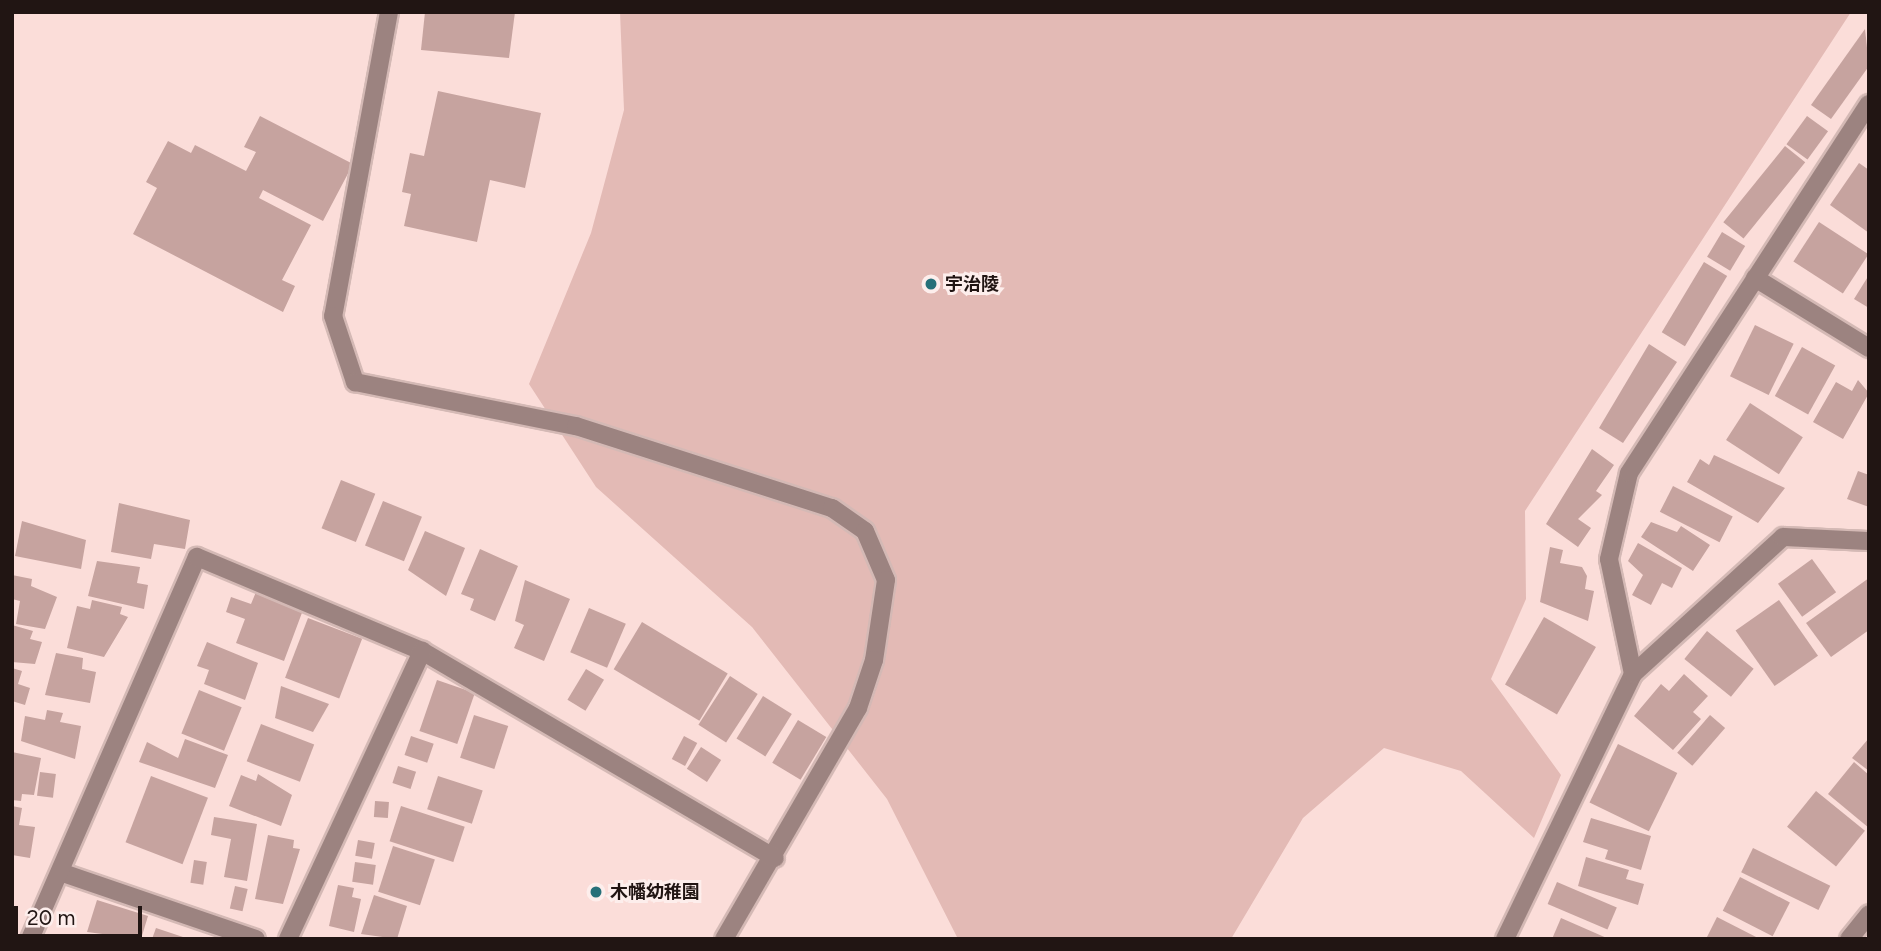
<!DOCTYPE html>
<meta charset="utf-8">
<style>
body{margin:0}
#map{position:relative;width:1881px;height:951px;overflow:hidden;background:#fbddd9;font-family:Figtree,"Noto Sans JP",sans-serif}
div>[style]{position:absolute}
.green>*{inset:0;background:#e3bab5}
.building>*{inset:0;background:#c6a39f;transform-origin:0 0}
.roads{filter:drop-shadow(2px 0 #d4b9b5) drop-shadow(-2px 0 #d4b9b5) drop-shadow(0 2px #d4b9b5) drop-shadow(0 -2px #d4b9b5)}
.minor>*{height:18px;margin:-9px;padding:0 9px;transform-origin:9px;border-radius:9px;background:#9c8380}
.dots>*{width:19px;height:19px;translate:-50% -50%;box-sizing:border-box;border:4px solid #fdeeec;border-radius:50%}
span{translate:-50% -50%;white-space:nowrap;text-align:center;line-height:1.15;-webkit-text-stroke:6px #fdeeec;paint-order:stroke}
.poi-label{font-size:18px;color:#211513;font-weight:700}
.left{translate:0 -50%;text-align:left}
.frame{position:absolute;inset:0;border:14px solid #211513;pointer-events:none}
.scale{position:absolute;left:14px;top:906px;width:128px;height:32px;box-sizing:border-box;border:4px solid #211513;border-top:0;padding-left:9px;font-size:21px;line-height:24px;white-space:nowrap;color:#211513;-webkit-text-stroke:5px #fdeeec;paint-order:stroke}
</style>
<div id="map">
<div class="green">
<div style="clip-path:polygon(620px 12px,1851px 12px,1525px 511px,1526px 599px,1491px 679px,1561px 775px,1534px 838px,1461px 771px,1384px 748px,1303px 818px,1231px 939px,958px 939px,887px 799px,752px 627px,596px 487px,529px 384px,591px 233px,624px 110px)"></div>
</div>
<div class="building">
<div style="clip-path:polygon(425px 12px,515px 12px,509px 58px,421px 50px)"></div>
<div style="clip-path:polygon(1865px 29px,1869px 66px,1831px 119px,1811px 105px)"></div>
<div style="clip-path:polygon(438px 91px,541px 113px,525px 188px,490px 180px,477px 242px,404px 226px,411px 194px,402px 192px,410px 153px,424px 156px)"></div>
<div style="clip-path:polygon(260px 116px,353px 164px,323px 221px,263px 190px,259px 198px,311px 225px,282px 280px,295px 286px,283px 312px,133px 234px,157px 188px,146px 182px,168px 141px,191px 153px,195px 145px,246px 171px,256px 152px,244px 147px)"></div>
<div style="left:1807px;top:116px;width:26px;height:35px;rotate:36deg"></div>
<div style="left:1785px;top:146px;width:26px;height:98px;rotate:39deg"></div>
<div style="clip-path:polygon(1859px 163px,1869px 170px,1869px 233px,1830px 205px)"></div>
<div style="left:1819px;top:222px;width:59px;height:47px;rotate:33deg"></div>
<div style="left:1722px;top:232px;width:27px;height:29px;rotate:31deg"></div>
<div style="left:1704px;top:262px;width:27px;height:82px;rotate:31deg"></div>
<div style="clip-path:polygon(1869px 275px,1869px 308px,1854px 299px)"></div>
<div style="left:1755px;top:325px;width:43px;height:57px;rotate:26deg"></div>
<div style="clip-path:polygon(1649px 344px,1677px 362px,1623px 443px,1599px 428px)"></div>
<div style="left:1802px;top:347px;width:38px;height:56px;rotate:29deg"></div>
<div style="clip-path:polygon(1858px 380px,1869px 393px,1843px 439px,1813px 422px,1836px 382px,1852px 391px)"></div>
<div style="left:1750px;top:403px;width:63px;height:44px;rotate:33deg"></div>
<div style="clip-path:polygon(1592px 449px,1614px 465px,1596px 491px,1602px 495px,1578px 519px,1591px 528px,1578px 547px,1546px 524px)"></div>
<div style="clip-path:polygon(1714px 455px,1785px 488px,1758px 523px,1687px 482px,1700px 459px,1709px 465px)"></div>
<div style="clip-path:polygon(1858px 471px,1869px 475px,1869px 507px,1847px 499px)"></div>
<div style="left:341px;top:480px;width:37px;height:52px;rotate:22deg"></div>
<div style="left:1673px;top:486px;width:67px;height:29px;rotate:27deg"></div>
<div style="left:383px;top:501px;width:42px;height:48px;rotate:22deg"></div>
<div style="clip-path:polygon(119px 503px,190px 520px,185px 549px,154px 544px,151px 559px,111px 552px)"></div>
<div style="clip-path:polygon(22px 521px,86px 540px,81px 569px,15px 556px)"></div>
<div style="clip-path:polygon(1651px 522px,1677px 532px,1681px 526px,1710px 545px,1693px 571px,1641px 537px)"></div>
<div style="clip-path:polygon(425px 531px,465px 548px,446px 596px,408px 570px)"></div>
<div style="clip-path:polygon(1638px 543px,1682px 568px,1672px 588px,1662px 583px,1651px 605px,1632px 595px,1643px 575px,1628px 561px)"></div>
<div style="clip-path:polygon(1550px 547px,1563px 550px,1560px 563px,1582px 567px,1587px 576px,1585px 589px,1594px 591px,1588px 621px,1540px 602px)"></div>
<div style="clip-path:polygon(480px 549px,518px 566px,495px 621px,470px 610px,474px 599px,461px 594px)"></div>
<div style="left:1812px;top:559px;width:41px;height:42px;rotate:54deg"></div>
<div style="clip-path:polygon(97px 561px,140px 567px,137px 583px,148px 585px,144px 609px,88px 596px)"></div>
<div style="clip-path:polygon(12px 575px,32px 579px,31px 586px,57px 597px,45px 629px,16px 624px,20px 601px,12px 599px)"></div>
<div style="clip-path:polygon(1869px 578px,1869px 630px,1831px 657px,1806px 623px)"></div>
<div style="clip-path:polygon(525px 580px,570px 599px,544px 661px,514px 648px,524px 625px,515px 621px)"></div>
<div style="clip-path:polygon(256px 592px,303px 610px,284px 661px,236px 643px,245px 619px,226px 612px,231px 597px,251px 604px)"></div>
<div style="clip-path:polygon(92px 600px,122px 607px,120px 614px,128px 617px,104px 657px,67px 648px,77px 606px,90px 609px)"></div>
<div style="left:1779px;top:600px;width:68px;height:53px;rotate:55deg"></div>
<div style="left:589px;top:608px;width:40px;height:48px;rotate:23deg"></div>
<div style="left:1544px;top:617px;width:60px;height:78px;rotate:30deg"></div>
<div style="left:308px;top:618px;width:58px;height:64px;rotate:21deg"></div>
<div style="left:642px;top:622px;width:100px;height:55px;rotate:31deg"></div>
<div style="clip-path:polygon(12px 625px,33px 631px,30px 639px,42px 642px,35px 664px,12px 662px)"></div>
<div style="left:1707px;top:631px;width:60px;height:36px;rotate:39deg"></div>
<div style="clip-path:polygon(207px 642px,258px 663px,245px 700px,204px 684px,209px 670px,197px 666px)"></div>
<div style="clip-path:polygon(56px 653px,83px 658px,82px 669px,96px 672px,90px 703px,45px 695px)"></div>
<div style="clip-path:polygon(12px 668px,22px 671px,18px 684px,30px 688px,25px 705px,12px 701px)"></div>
<div style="left:586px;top:669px;width:21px;height:36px;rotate:31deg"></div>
<div style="clip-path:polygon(1684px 674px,1708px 696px,1693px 712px,1701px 719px,1673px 750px,1634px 716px,1661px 684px,1669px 691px)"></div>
<div style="left:730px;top:676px;width:33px;height:58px;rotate:33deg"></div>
<div style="left:437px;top:680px;width:40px;height:54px;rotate:19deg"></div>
<div style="clip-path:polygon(281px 686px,329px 704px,313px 732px,275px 718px)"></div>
<div style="left:199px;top:690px;width:46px;height:47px;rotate:22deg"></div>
<div style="left:763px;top:696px;width:34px;height:50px;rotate:32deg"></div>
<div style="clip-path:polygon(47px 710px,63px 713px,60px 722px,81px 726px,75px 759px,21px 741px,25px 716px,45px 720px)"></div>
<div style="left:474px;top:715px;width:36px;height:45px;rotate:18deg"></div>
<div style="left:1710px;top:715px;width:20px;height:50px;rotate:41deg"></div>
<div style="left:798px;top:720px;width:33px;height:50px;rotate:31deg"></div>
<div style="left:261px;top:724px;width:57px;height:40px;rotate:21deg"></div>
<div style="left:411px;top:736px;width:24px;height:20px;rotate:19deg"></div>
<div style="left:684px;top:736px;width:15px;height:26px;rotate:28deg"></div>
<div style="clip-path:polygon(1869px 738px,1869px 771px,1852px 758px)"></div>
<div style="clip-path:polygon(185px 739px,228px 755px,215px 788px,139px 762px,147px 742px,178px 758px)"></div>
<div style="left:1618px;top:744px;width:66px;height:65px;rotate:26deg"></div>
<div style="left:701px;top:747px;width:24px;height:26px;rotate:33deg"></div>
<div style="clip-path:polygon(12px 752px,41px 758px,34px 795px,22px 794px,21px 801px,12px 800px)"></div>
<div style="clip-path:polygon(1854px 762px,1869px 775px,1869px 828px,1828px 794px)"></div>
<div style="left:398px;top:766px;width:19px;height:18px;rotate:18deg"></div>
<div style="left:40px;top:772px;width:16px;height:24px;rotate:7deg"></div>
<div style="clip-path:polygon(258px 774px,292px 795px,281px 826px,229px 806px,241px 775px,256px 781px)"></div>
<div style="left:151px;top:776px;width:61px;height:71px;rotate:21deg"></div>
<div style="left:438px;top:776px;width:47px;height:35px;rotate:18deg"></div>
<div style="left:1816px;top:791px;width:63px;height:46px;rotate:39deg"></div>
<div style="left:375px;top:801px;width:14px;height:16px;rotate:4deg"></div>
<div style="clip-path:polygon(12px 806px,22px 808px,19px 825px,35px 827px,30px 858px,12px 855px)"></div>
<div style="left:401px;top:806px;width:67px;height:37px;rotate:18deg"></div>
<div style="clip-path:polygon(214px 817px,257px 824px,247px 881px,224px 877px,231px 839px,211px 835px)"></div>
<div style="clip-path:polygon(1591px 818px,1651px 836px,1641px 870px,1605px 859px,1608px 850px,1583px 842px)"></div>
<div style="clip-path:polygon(268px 835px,294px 840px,293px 848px,300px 849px,283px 904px,255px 899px)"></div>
<div style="left:358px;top:840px;width:17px;height:16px;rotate:10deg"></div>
<div style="left:393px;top:846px;width:44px;height:48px;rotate:18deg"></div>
<div style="left:1753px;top:848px;width:86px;height:27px;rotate:26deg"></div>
<div style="clip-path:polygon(1586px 857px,1629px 870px,1626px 879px,1644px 884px,1638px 905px,1578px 886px)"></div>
<div style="left:194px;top:860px;width:13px;height:23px;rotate:9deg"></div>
<div style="left:355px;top:862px;width:21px;height:20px;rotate:8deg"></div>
<div style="left:1740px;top:877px;width:56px;height:38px;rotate:27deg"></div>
<div style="left:1557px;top:882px;width:65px;height:24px;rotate:23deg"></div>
<div style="clip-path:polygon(338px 885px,354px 888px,352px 897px,361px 899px,354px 932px,329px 926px)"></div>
<div style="left:235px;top:886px;width:13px;height:23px;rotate:13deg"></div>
<div style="clip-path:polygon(374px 895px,407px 906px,397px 939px,361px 934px)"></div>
<div style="clip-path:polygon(97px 900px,148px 916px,141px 939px,87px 932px)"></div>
<div style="clip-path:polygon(1717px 917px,1760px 939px,1706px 939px)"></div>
<div style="clip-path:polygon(1561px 918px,1609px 939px,1552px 939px)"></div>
<div style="clip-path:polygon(156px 928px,186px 938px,186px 939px,152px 939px)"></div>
</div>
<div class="roads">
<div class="minor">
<div style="left:389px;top:12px;width:309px;rotate:100.4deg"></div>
<div style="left:333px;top:316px;width:70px;rotate:71.6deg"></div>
<div style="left:355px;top:382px;width:225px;rotate:11.3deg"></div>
<div style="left:576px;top:426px;width:269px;rotate:17.8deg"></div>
<div style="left:832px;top:508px;width:40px;rotate:34.9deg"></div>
<div style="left:865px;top:531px;width:53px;rotate:66.8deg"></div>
<div style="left:886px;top:580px;width:81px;rotate:98.5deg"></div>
<div style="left:874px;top:660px;width:51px;rotate:108.4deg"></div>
<div style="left:858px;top:708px;width:267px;rotate:120.1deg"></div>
<div style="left:1755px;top:278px;width:134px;rotate:31.6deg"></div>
<div style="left:1633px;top:674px;width:117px;rotate:-101.8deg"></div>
<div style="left:1609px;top:559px;width:88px;rotate:-76.9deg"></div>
<div style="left:1629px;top:473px;width:440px;rotate:-57deg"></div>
<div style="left:60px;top:872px;width:207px;rotate:18.9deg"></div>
<div style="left:30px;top:939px;width:417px;rotate:-66.4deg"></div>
<div style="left:197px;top:557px;width:244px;rotate:22.7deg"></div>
<div style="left:422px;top:651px;width:409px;rotate:30.4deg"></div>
<div style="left:288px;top:939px;width:318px;rotate:-65deg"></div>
<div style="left:1505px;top:939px;width:294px;rotate:-64.2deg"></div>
<div style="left:1633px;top:674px;width:203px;rotate:-42.4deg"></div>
<div style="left:1783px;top:537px;width:86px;rotate:2.7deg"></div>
<div style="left:1849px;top:939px;width:32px;rotate:-51deg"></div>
</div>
</div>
<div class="dots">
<div style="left:931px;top:284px;background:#277079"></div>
<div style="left:596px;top:892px;background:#277079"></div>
</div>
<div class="poi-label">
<span class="left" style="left:945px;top:284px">宇治陵</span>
<span class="left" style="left:610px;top:892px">木幡幼稚園</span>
</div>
<div class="frame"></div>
<div class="scale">20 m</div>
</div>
